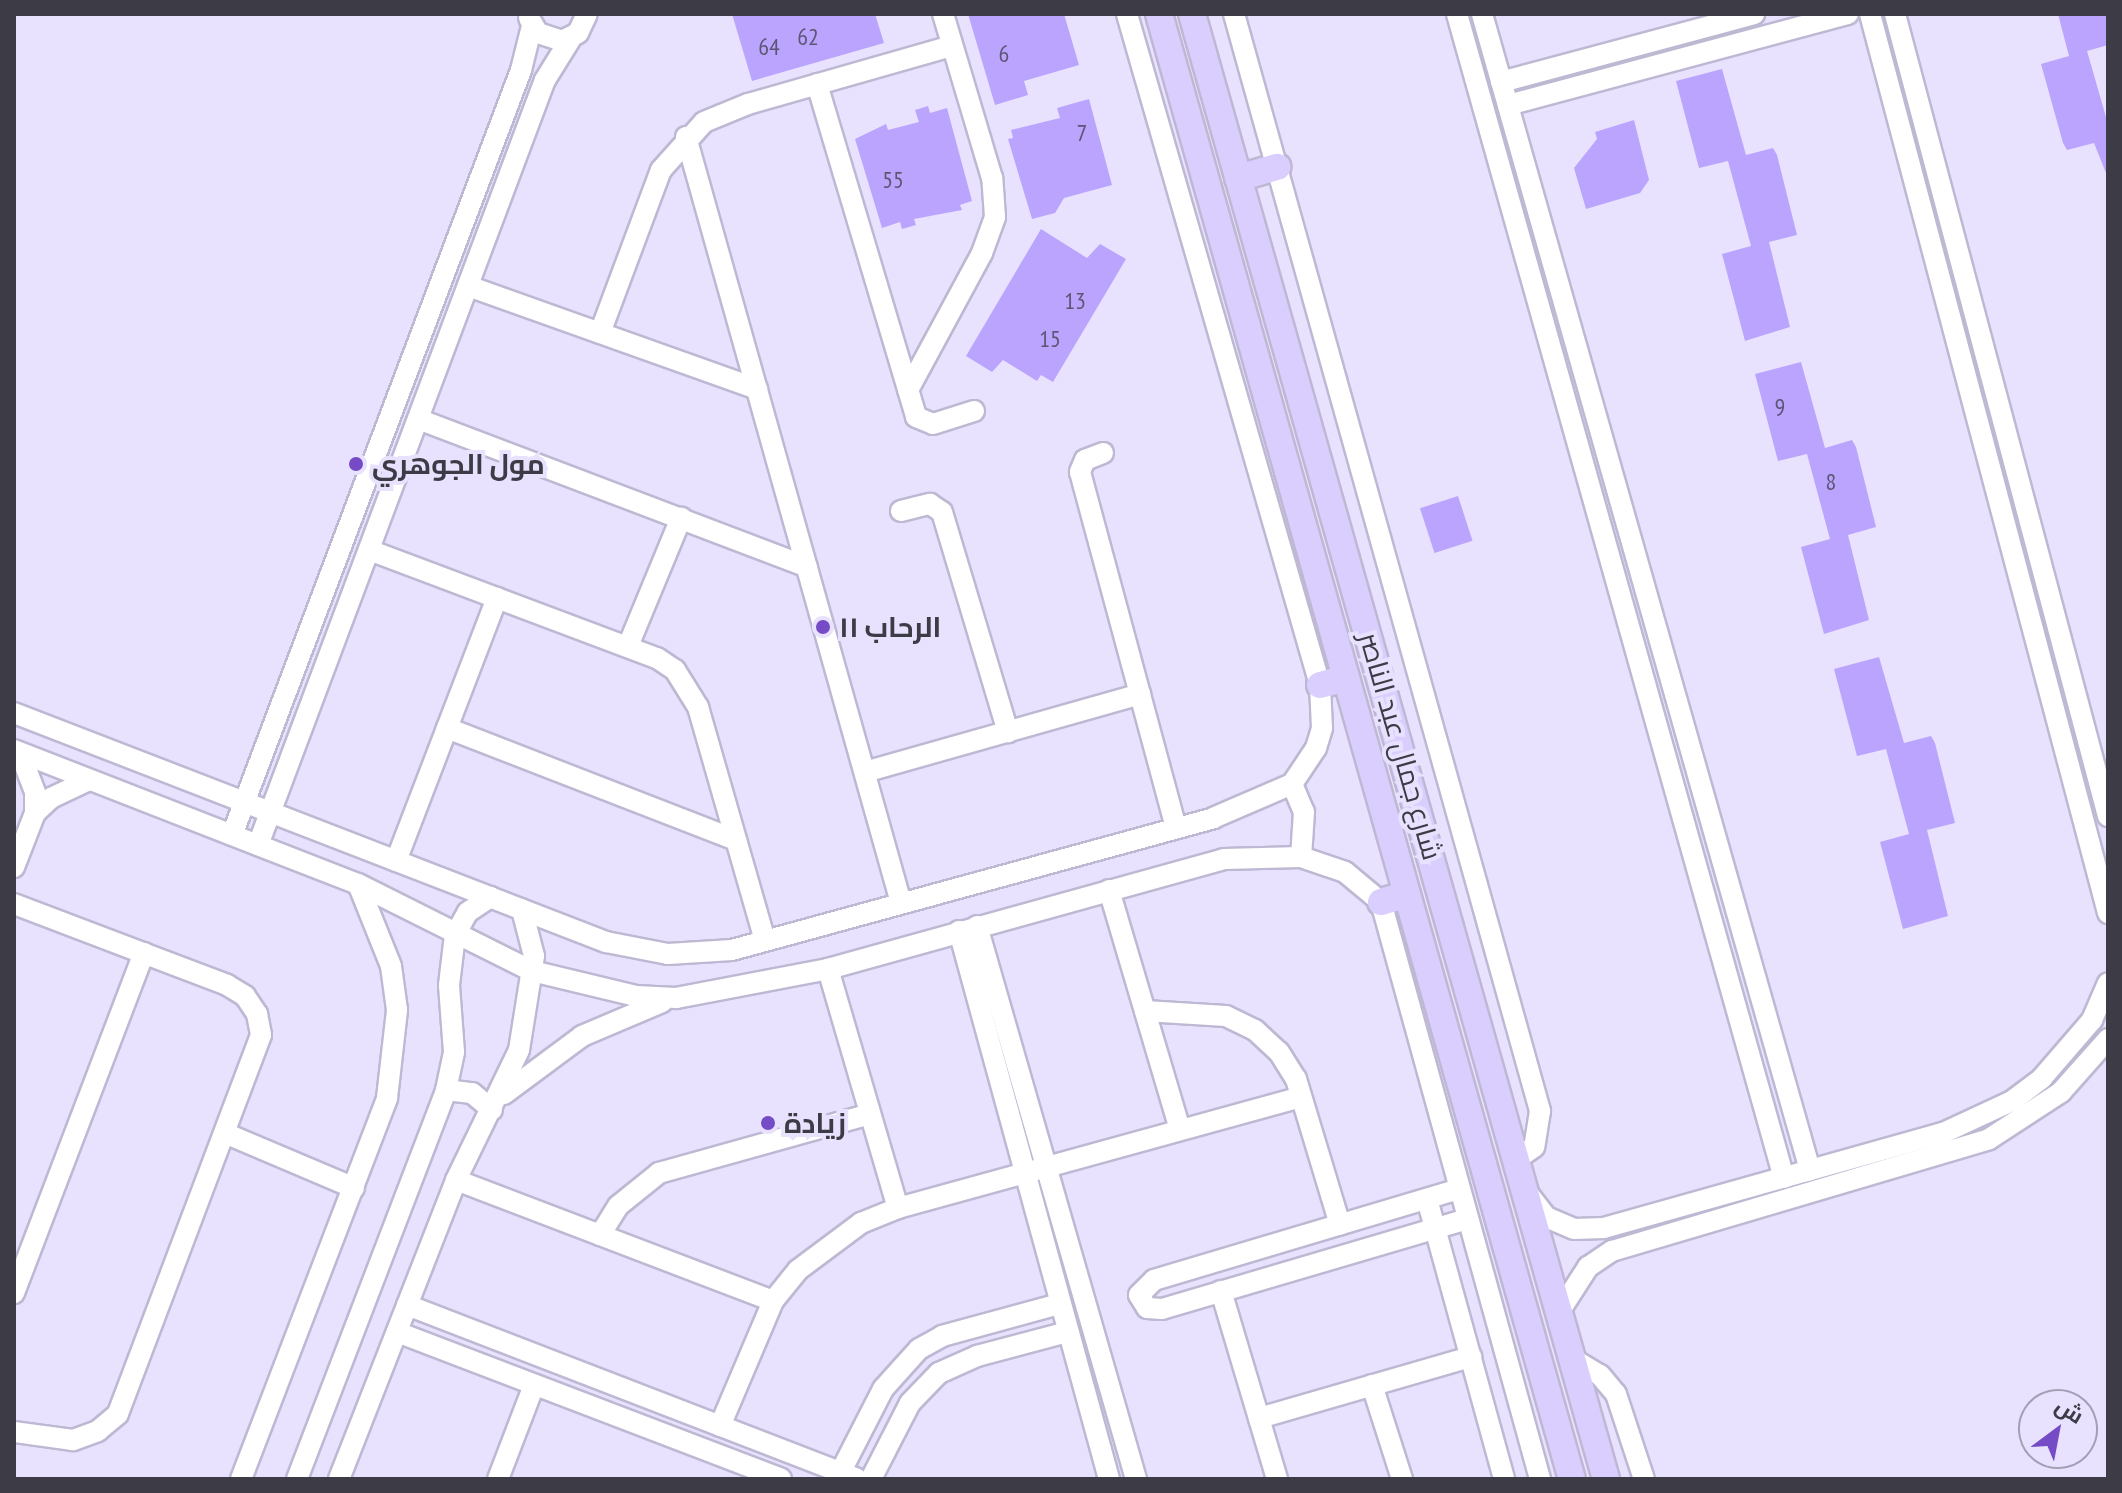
<!DOCTYPE html>
<meta charset="utf-8">
<style>
body{margin:0}
#map{position:relative;width:2122px;height:1493px;overflow:hidden;background:#e8e2ff;font-family:"PT Sans Narrow",Cairo,sans-serif}
div>[style]{position:absolute}
.building>*{inset:0;background:#bba4fd;transform-origin:0 0}
.roads{filter:drop-shadow(2px 0 #beb8d3) drop-shadow(-2px 0 #beb8d3) drop-shadow(0 2px #beb8d3) drop-shadow(0 -2px #beb8d3)}
.minor>*{height:20px;margin:-10px;padding:0 10px;transform-origin:10px;border-radius:10px;background:#fff}
.major>*{height:26px;margin:-13px;padding:0 13px;transform-origin:13px;border-radius:13px;background:#dacefe}
.dots>*{width:22px;height:22px;translate:-50% -50%;box-sizing:border-box;border:4px solid #e8e2ff;border-radius:50%}
span{translate:-50% -50%;white-space:nowrap;text-align:center;line-height:1.15;-webkit-text-stroke:8px #e8e2ff;paint-order:stroke}
.number-label{font-size:24px;color:#5c5574}
.number-label span{-webkit-text-stroke-width:0}
.poi-label{font-size:28px;color:#3d3b46;font-weight:700}
.left{translate:0 -50%;text-align:left}
.street-label{font-size:28px;color:#3d3b46}
.frame{position:absolute;inset:0;border:16px solid #3d3b46;pointer-events:none}
.north{position:absolute;left:2018px;top:1389px;width:80px;height:80px;box-sizing:border-box;background:#e8e2ff;border:2px solid #a49fb5;border-radius:50%;rotate:32deg;font-size:22px;font-weight:700;line-height:32px;text-align:center;color:#3d3b46}
.north::after{content:'';display:block;margin:auto;width:28px;height:36px;background:#754cc5;clip-path:polygon(50% 0,100% 100%,50% 72%,0 100%)}
</style>
<div id="map">
<div class="building">
<div style="clip-path:polygon(732px 14px,875px 14px,884px 43px,752px 81px)"></div>
<div style="clip-path:polygon(968px 14px,1064px 14px,1079px 65px,1024px 81px,1028px 95px,995px 105px)"></div>
<div style="clip-path:polygon(2058px 14px,2108px 14px,2108px 45px,2087px 51px,2108px 124px,2108px 178px,2094px 143px,2067px 150px,2063px 143px,2041px 64px,2069px 56px)"></div>
<div style="clip-path:polygon(1722px 69px,1746px 155px,1773px 148px,1777px 155px,1797px 235px,1769px 242px,1790px 327px,1745px 341px,1722px 254px,1751px 246px,1728px 161px,1699px 168px,1676px 81px)"></div>
<div style="clip-path:polygon(1089px 99px,1112px 185px,1064px 198px,1055px 213px,1032px 219px,1008px 139px,1013px 138px,1011px 130px,1060px 118px,1057px 108px)"></div>
<div style="clip-path:polygon(928px 106px,930px 113px,947px 108px,972px 201px,960px 205px,962px 210px,914px 219px,916px 225px,902px 229px,900px 222px,882px 228px,855px 139px,886px 124px,888px 130px,919px 122px,915px 110px)"></div>
<div style="clip-path:polygon(1634px 120px,1649px 180px,1640px 193px,1586px 209px,1574px 168px,1597px 139px,1595px 132px)"></div>
<div style="clip-path:polygon(1041px 229px,1087px 258px,1100px 244px,1126px 259px,1053px 382px,1041px 375px,1037px 381px,1003px 360px,992px 372px,966px 356px)"></div>
<div style="clip-path:polygon(1801px 362px,1825px 448px,1852px 440px,1856px 447px,1876px 527px,1848px 535px,1869px 620px,1824px 634px,1801px 547px,1830px 539px,1807px 454px,1778px 461px,1755px 374px)"></div>
<div style="left:1458px;top:496px;width:47px;height:40px;rotate:72deg"></div>
<div style="clip-path:polygon(1879px 657px,1904px 743px,1931px 736px,1935px 743px,1955px 823px,1927px 830px,1948px 916px,1903px 929px,1880px 842px,1909px 834px,1886px 749px,1857px 756px,1834px 669px)"></div>
</div>
<div class="roads">
<div class="minor">
<div style="left:1234px;top:14px;width:1139px;rotate:74.41deg"></div>
<div style="left:1540px;top:1111px;width:36px;rotate:99deg"></div>
<div style="left:1534px;top:1147px;width:21px;rotate:145deg"></div>
<div style="left:1457px;top:14px;width:1209px;rotate:74.31deg"></div>
<div style="left:1482px;top:14px;width:1202px;rotate:74.16deg"></div>
<div style="left:1870px;top:14px;width:930px;rotate:75.17deg"></div>
<div style="left:1895px;top:14px;width:830px;rotate:75.13deg"></div>
<div style="left:529px;top:18px;width:17px;rotate:59deg"></div>
<div style="left:538px;top:33px;width:25px;rotate:18deg"></div>
<div style="left:562px;top:41px;width:18px;rotate:-27deg"></div>
<div style="left:578px;top:33px;width:21px;rotate:-65deg"></div>
<div style="left:1501px;top:82px;width:262px;rotate:-15deg"></div>
<div style="left:817px;top:84px;width:347px;rotate:73.4deg"></div>
<div style="left:916px;top:417px;width:18px;rotate:22deg"></div>
<div style="left:933px;top:424px;width:43px;rotate:-17.6deg"></div>
<div style="left:1508px;top:105px;width:352px;rotate:-15deg"></div>
<div style="left:686px;top:137px;width:796px;rotate:74.32deg"></div>
<div style="left:468px;top:286px;width:307px;rotate:19.6deg"></div>
<div style="left:600px;top:333px;width:174px;rotate:-69.5deg"></div>
<div style="left:661px;top:170px;width:64px;rotate:-48.1deg"></div>
<div style="left:704px;top:122px;width:48px;rotate:-22.2deg"></div>
<div style="left:748px;top:104px;width:212px;rotate:-15.9deg"></div>
<div style="left:908px;top:390px;width:156px;rotate:-61.6deg"></div>
<div style="left:982px;top:253px;width:38px;rotate:-70deg"></div>
<div style="left:995px;top:217px;width:39px;rotate:-94deg"></div>
<div style="left:992px;top:178px;width:171px;rotate:-106.6deg"></div>
<div style="left:418px;top:419px;width:416px;rotate:20.8deg"></div>
<div style="left:1103px;top:453px;width:19px;rotate:159deg"></div>
<div style="left:1085px;top:460px;width:13px;rotate:113deg"></div>
<div style="left:1080px;top:472px;width:369px;rotate:74.9deg"></div>
<div style="left:901px;top:511px;width:30px;rotate:-14deg"></div>
<div style="left:930px;top:504px;width:14px;rotate:34deg"></div>
<div style="left:942px;top:512px;width:230px;rotate:73.3deg"></div>
<div style="left:369px;top:550px;width:308px;rotate:20.6deg"></div>
<div style="left:657px;top:658px;width:22px;rotate:34deg"></div>
<div style="left:675px;top:670px;width:44px;rotate:58.1deg"></div>
<div style="left:698px;top:707px;width:243px;rotate:74deg"></div>
<div style="left:628px;top:646px;width:139px;rotate:-67.5deg"></div>
<div style="left:14px;top:713px;width:635px;rotate:21.15deg"></div>
<div style="left:606px;top:942px;width:63px;rotate:11deg"></div>
<div style="left:668px;top:954px;width:64px;rotate:-3.6deg"></div>
<div style="left:732px;top:950px;width:499px;rotate:-15.3deg"></div>
<div style="left:1213px;top:818px;width:86px;rotate:-23.3deg"></div>
<div style="left:1292px;top:784px;width:43px;rotate:-56.3deg"></div>
<div style="left:1316px;top:748px;width:21px;rotate:-73deg"></div>
<div style="left:1322px;top:728px;width:43px;rotate:-92.7deg"></div>
<div style="left:1320px;top:685px;width:698px;rotate:-106.05deg"></div>
<div style="left:447px;top:728px;width:310px;rotate:21.2deg"></div>
<div style="left:14px;top:750px;width:369px;rotate:21.3deg"></div>
<div style="left:358px;top:884px;width:195px;rotate:26.6deg"></div>
<div style="left:532px;top:971px;width:107px;rotate:13.5deg"></div>
<div style="left:636px;top:996px;width:40px;rotate:2.9deg"></div>
<div style="left:676px;top:998px;width:155px;rotate:-10.8deg"></div>
<div style="left:828px;top:969px;width:411px;rotate:-15.5deg"></div>
<div style="left:1224px;top:859px;width:77px;rotate:-1.5deg"></div>
<div style="left:1301px;top:857px;width:46px;rotate:18.8deg"></div>
<div style="left:1345px;top:872px;width:47px;rotate:39.8deg"></div>
<div style="left:1381px;top:902px;width:599px;rotate:74.59deg"></div>
<div style="left:865px;top:772px;width:286px;rotate:-15.8deg"></div>
<div style="left:1292px;top:784px;width:30px;rotate:67deg"></div>
<div style="left:1304px;top:812px;width:45px;rotate:93.8deg"></div>
<div style="left:35px;top:813px;width:22px;rotate:-43deg"></div>
<div style="left:51px;top:798px;width:42px;rotate:-25.3deg"></div>
<div style="left:232px;top:835px;width:818px;rotate:-69.3deg"></div>
<div style="left:521px;top:70px;width:45px;rotate:-76deg"></div>
<div style="left:258px;top:845px;width:817px;rotate:-69.44deg"></div>
<div style="left:545px;top:80px;width:49px;rotate:-58.2deg"></div>
<div style="left:396px;top:861px;width:282px;rotate:-69deg"></div>
<div style="left:14px;top:867px;width:58px;rotate:-68.7deg"></div>
<div style="left:35px;top:813px;width:21px;rotate:-90deg"></div>
<div style="left:35px;top:792px;width:42px;rotate:-111deg"></div>
<div style="left:1109px;top:890px;width:250px;rotate:73.5deg"></div>
<div style="left:14px;top:904px;width:228px;rotate:20.8deg"></div>
<div style="left:227px;top:985px;width:21px;rotate:31deg"></div>
<div style="left:245px;top:996px;width:22px;rotate:56deg"></div>
<div style="left:257px;top:1014px;width:21px;rotate:79deg"></div>
<div style="left:261px;top:1035px;width:405px;rotate:110.7deg"></div>
<div style="left:118px;top:1414px;width:26px;rotate:140deg"></div>
<div style="left:98px;top:1431px;width:27px;rotate:160deg"></div>
<div style="left:73px;top:1440px;width:60px;rotate:-172.3deg"></div>
<div style="left:977px;top:926px;width:575px;rotate:73.96deg"></div>
<div style="left:959px;top:931px;width:568px;rotate:74.69deg"></div>
<div style="left:828px;top:969px;width:249px;rotate:73.7deg"></div>
<div style="left:1145px;top:1011px;width:81px;rotate:3.5deg"></div>
<div style="left:1226px;top:1016px;width:32px;rotate:26deg"></div>
<div style="left:1255px;top:1030px;width:33px;rotate:43deg"></div>
<div style="left:1279px;top:1052px;width:32px;rotate:58deg"></div>
<div style="left:1296px;top:1079px;width:152px;rotate:73.2deg"></div>
<div style="left:446px;top:1090px;width:26px;rotate:7deg"></div>
<div style="left:472px;top:1093px;width:26px;rotate:40deg"></div>
<div style="left:504px;top:1094px;width:97px;rotate:-36.6deg"></div>
<div style="left:582px;top:1036px;width:87px;rotate:-23deg"></div>
<div style="left:227px;top:1134px;width:138px;rotate:23deg"></div>
<div style="left:456px;top:1180px;width:339px;rotate:20.9deg"></div>
<div style="left:1459px;top:1189px;width:318px;rotate:163.4deg"></div>
<div style="left:1154px;top:1280px;width:21px;rotate:135deg"></div>
<div style="left:1139px;top:1295px;width:15px;rotate:58deg"></div>
<div style="left:1147px;top:1308px;width:15px;rotate:4deg"></div>
<div style="left:1162px;top:1309px;width:318px;rotate:-16.4deg"></div>
<div style="left:1529px;top:1195px;width:28px;rotate:52deg"></div>
<div style="left:1546px;top:1217px;width:30px;rotate:23deg"></div>
<div style="left:1574px;top:1229px;width:30px;rotate:-2deg"></div>
<div style="left:1604px;top:1228px;width:352px;rotate:-15.7deg"></div>
<div style="left:1943px;top:1133px;width:76px;rotate:-24.9deg"></div>
<div style="left:2012px;top:1101px;width:38px;rotate:-37deg"></div>
<div style="left:2042px;top:1078px;width:77px;rotate:-49.2deg"></div>
<div style="left:2092px;top:1020px;width:40px;rotate:-66.6deg"></div>
<div style="left:1427px;top:1199px;width:290px;rotate:74.6deg"></div>
<div style="left:600px;top:1235px;width:34px;rotate:-58deg"></div>
<div style="left:618px;top:1206px;width:53px;rotate:-38.8deg"></div>
<div style="left:659px;top:1173px;width:219px;rotate:-15.6deg"></div>
<div style="left:1221px;top:1291px;width:196px;rotate:73.4deg"></div>
<div style="left:14px;top:1293px;width:364px;rotate:-69.1deg"></div>
<div style="left:407px;top:1305px;width:482px;rotate:21.1deg"></div>
<div style="left:1559px;top:1312px;width:54px;rotate:-57.2deg"></div>
<div style="left:1588px;top:1267px;width:29px;rotate:-34deg"></div>
<div style="left:1612px;top:1251px;width:393px;rotate:-16.5deg"></div>
<div style="left:1989px;top:1139px;width:86px;rotate:-33.1deg"></div>
<div style="left:2061px;top:1092px;width:71px;rotate:-48.4deg"></div>
<div style="left:397px;top:1332px;width:411px;rotate:20.9deg"></div>
<div style="left:1573px;top:1359px;width:31px;rotate:31deg"></div>
<div style="left:1600px;top:1375px;width:25px;rotate:50deg"></div>
<div style="left:1616px;top:1394px;width:89px;rotate:71.8deg"></div>
<div style="left:1372px;top:1385px;width:99px;rotate:72.3deg"></div>
<div style="left:1259px;top:1418px;width:221px;rotate:-16.1deg"></div>
<div style="left:720px;top:1426px;width:136px;rotate:-67deg"></div>
<div style="left:773px;top:1301px;width:40px;rotate:-51deg"></div>
<div style="left:798px;top:1270px;width:79px;rotate:-36.7deg"></div>
<div style="left:861px;top:1223px;width:40px;rotate:-22deg"></div>
<div style="left:898px;top:1208px;width:418px;rotate:-15.4deg"></div>
<div style="left:241px;top:1479px;width:408px;rotate:-69deg"></div>
<div style="left:387px;top:1098px;width:89px;rotate:-83.5deg"></div>
<div style="left:397px;top:1010px;width:44px;rotate:-97.8deg"></div>
<div style="left:391px;top:966px;width:88px;rotate:-111.9deg"></div>
<div style="left:297px;top:1479px;width:417px;rotate:-69deg"></div>
<div style="left:446px;top:1090px;width:39px;rotate:-78deg"></div>
<div style="left:454px;top:1052px;width:67px;rotate:-94.3deg"></div>
<div style="left:449px;top:985px;width:50px;rotate:-83.2deg"></div>
<div style="left:455px;top:935px;width:26px;rotate:-61deg"></div>
<div style="left:468px;top:912px;width:27px;rotate:-34deg"></div>
<div style="left:339px;top:1479px;width:321px;rotate:-68.6deg"></div>
<div style="left:456px;top:1180px;width:144px;rotate:-64.1deg"></div>
<div style="left:519px;top:1050px;width:95px;rotate:-80.9deg"></div>
<div style="left:534px;top:956px;width:48px;rotate:-104.6deg"></div>
<div style="left:498px;top:1479px;width:101px;rotate:-69deg"></div>
<div style="left:837px;top:1479px;width:101px;rotate:-62.9deg"></div>
<div style="left:883px;top:1389px;width:54px;rotate:-48deg"></div>
<div style="left:919px;top:1349px;width:26px;rotate:-29deg"></div>
<div style="left:942px;top:1336px;width:121px;rotate:-15.3deg"></div>
<div style="left:871px;top:1479px;width:85px;rotate:-62.8deg"></div>
<div style="left:910px;top:1403px;width:42px;rotate:-46deg"></div>
<div style="left:939px;top:1373px;width:42px;rotate:-24.1deg"></div>
<div style="left:977px;top:1356px;width:93px;rotate:-14.9deg"></div>
</div>
<div class="major">
<div style="left:1159px;top:14px;width:1522px;rotate:74.26deg"></div>
<div style="left:1192px;top:14px;width:1522px;rotate:74.22deg"></div>
<div style="left:1238px;top:178px;width:41px;rotate:-15.8deg"></div>
<div style="left:1320px;top:685px;width:27px;rotate:-15deg"></div>
<div style="left:1381px;top:902px;width:27px;rotate:-17deg"></div>
</div>
</div>
<div class="dots">
<div style="left:356px;top:464px;background:#754cc5"></div>
<div style="left:823px;top:627px;background:#754cc5"></div>
<div style="left:768px;top:1123px;background:#754cc5"></div>
</div>
<div class="number-label">
<span style="left:808px;top:37px">62</span>
<span style="left:769px;top:47px">64</span>
<span style="left:1004px;top:54px">6</span>
<span style="left:1082px;top:133px">7</span>
<span style="left:893px;top:180px">55</span>
<span style="left:1075px;top:301px">13</span>
<span style="left:1050px;top:339px">15</span>
<span style="left:1780px;top:407px">9</span>
<span style="left:1831px;top:482px">8</span>
</div>
<div class="poi-label">
<span class="left" style="left:372px;top:464px">مول الجوهري</span>
<span class="left" style="left:839px;top:627px">الرحاب ١١</span>
<span class="left" style="left:784px;top:1123px">زيادة</span>
</div>
<div class="street-label">
<span style="left:1401px;top:746px;rotate:74deg">شارع جمال عبد الناصر</span>
</div>
<div class="frame"></div>
<div class="north">ش</div>
</div>
